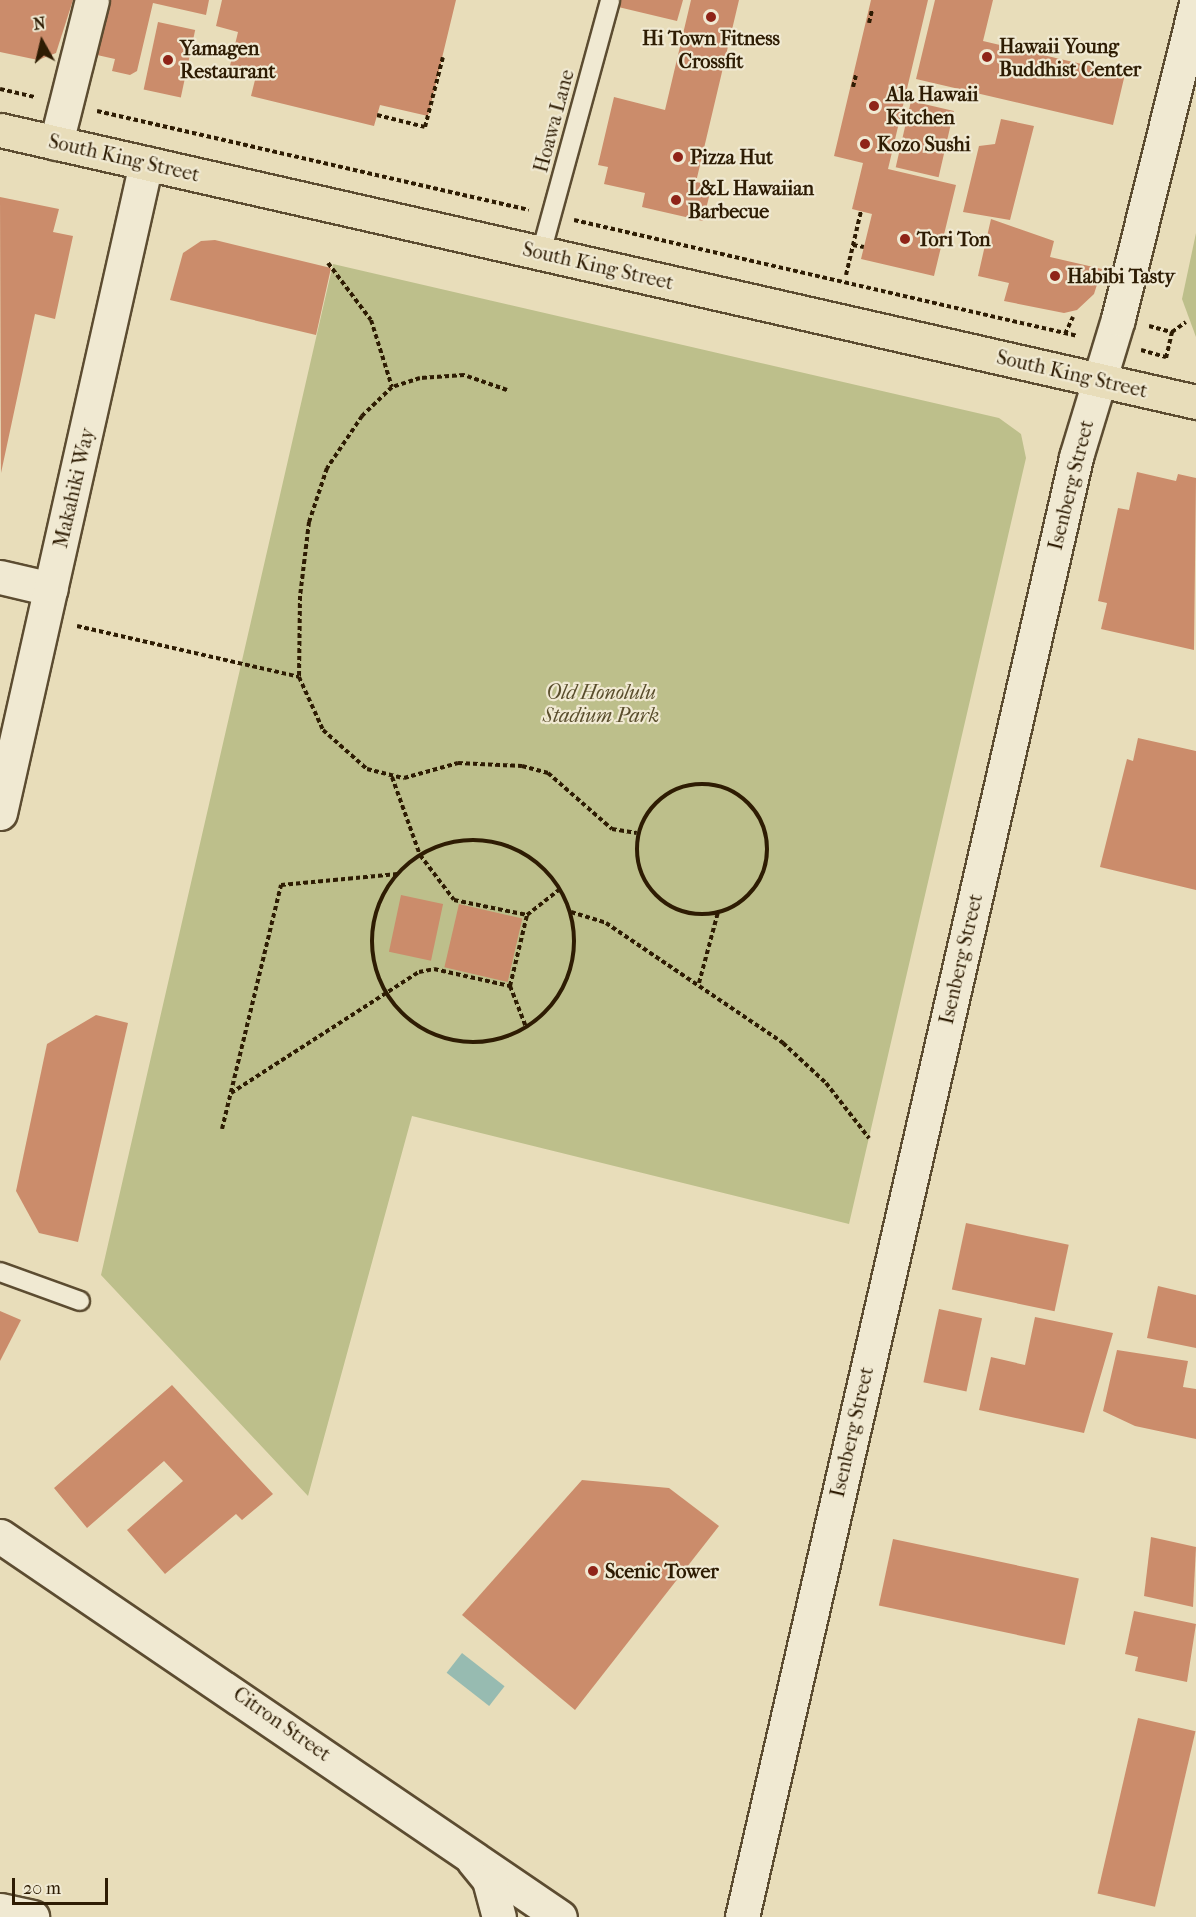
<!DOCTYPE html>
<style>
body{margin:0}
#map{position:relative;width:1196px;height:1917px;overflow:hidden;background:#e8ddba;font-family:"IM FELL French Canon",serif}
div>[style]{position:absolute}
.green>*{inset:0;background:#bdbf8b}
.water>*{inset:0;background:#97bbb1;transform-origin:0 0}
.building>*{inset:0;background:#cb8c6b;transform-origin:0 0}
.path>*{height:4px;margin-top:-2px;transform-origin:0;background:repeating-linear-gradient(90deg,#2e1c03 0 4.5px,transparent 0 7.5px)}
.path>.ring{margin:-2px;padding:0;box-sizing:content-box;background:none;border:4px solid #2e1c03;border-radius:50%}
.roads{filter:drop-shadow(2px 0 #5c4c31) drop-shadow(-2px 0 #5c4c31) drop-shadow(0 2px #5c4c31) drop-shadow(0 -2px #5c4c31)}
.lane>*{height:18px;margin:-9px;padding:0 9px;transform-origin:9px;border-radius:9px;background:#f0e9d2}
.street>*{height:33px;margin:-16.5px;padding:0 16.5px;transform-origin:16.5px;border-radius:16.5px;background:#f0e9d2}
.secondary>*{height:33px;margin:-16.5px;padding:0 16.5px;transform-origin:16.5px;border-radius:16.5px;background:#f0e9d2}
.primary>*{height:33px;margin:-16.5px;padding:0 16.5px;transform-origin:16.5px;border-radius:16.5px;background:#e8ddba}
.dots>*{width:16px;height:16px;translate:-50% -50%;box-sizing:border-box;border:3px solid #f0e9d2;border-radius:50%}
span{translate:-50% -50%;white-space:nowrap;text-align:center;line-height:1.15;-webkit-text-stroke:4.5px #f0e9d2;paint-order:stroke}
.poi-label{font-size:20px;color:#2e1c03;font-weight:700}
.left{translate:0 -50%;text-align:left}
.street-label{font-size:20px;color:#2e1c03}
.park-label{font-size:20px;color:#594d2c;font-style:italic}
.north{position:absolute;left:12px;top:12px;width:60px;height:60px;-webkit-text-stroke:4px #f0e9d2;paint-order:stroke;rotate:352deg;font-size:16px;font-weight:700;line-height:24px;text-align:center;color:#2e1c03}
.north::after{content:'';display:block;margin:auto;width:21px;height:27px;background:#2e1c03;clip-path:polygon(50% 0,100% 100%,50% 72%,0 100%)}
.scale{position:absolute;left:12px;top:1878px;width:96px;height:27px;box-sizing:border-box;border:3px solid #2e1c03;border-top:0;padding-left:8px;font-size:18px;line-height:21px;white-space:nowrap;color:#2e1c03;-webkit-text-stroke:4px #f0e9d2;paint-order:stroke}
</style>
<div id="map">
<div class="green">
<div style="clip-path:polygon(1196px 233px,1196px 337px,1182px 299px)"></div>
<div style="clip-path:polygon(333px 264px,999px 418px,1021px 434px,1026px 458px,849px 1224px,412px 1116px,308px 1496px,101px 1275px)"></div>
</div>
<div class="water">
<div style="left:462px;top:1653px;width:54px;height:25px;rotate:38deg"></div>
</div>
<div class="building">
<div style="clip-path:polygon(0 0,73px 0,56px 53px,38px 60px,0 52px)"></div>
<div style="clip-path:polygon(110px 0,209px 0,206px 15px,153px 3px,137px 71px,130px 75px,112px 71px,115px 59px,97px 55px)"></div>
<div style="clip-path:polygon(222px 0,456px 0,428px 116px,380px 105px,374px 126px,251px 96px,256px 76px,229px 70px,238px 32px,216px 26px)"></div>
<div style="clip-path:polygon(616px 0,683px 0,677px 21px,614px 6px)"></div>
<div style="clip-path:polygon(691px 0,739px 0,696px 182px,712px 185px,703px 221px,642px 207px,645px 193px,604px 184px,608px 167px,598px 165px,614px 97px,665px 110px)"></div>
<div style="clip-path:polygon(871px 0,928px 0,888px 169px,956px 185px,934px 276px,861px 259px,872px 214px,852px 209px,863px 163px,834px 156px)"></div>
<div style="clip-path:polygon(935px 0,993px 0,983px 41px,1125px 74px,1113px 125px,916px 79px)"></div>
<div style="left:158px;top:22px;width:38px;height:69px;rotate:12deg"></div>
<div style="left:911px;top:101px;width:44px;height:68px;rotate:13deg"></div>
<div style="clip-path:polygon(1001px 119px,1034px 126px,1010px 220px,963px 212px,979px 146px,995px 144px)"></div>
<div style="clip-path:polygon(0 197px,59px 209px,53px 232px,73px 236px,55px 319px,35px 314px,1px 473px)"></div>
<div style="clip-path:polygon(991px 219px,1054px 241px,1050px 257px,1102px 269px,1094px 294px,1077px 310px,1064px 313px,1004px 301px,1009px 283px,978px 276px)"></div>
<div style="clip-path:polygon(215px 240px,331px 268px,316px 335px,170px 300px,183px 253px,201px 241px)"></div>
<div style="clip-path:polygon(1137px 472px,1176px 481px,1178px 474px,1196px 478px,1194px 650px,1101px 629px,1107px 603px,1098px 601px,1118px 508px,1129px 510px)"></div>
<div style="clip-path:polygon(1138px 738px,1196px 751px,1196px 890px,1100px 867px,1127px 759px,1133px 761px)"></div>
<div style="left:401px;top:895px;width:43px;height:58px;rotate:12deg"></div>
<div style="left:459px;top:904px;width:65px;height:65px;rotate:13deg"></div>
<div style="clip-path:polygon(96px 1015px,128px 1023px,78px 1242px,39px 1233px,16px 1191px,47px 1044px)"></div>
<div style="left:966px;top:1223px;width:105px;height:68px;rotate:12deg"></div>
<div style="clip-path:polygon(1158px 1286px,1196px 1295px,1196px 1348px,1147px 1338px)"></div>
<div style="left:939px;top:1309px;width:44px;height:75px;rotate:12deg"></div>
<div style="clip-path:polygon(0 1311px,21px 1320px,0 1361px)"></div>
<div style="clip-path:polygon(1035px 1317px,1113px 1333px,1084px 1433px,979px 1410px,991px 1357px,1025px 1365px)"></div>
<div style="clip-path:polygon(1117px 1350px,1188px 1361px,1183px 1387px,1196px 1389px,1196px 1439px,1135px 1426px,1103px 1411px)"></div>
<div style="clip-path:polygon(172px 1385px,273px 1494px,242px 1520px,236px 1514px,165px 1574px,127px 1530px,183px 1481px,164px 1461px,87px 1528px,54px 1488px)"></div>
<div style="clip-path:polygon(582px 1480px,669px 1488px,719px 1526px,575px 1710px,462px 1615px)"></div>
<div style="clip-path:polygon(1151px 1537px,1196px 1547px,1193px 1607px,1144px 1596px)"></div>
<div style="left:893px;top:1539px;width:190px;height:68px;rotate:12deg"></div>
<div style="clip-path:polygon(1134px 1611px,1196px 1624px,1187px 1682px,1135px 1671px,1138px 1657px,1125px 1654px)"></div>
<div style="left:1138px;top:1718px;width:59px;height:180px;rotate:13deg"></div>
</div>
<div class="path">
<div style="left:869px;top:23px;width:13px;rotate:-77deg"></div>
<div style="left:853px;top:87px;width:12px;rotate:-76deg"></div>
<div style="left:0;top:89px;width:35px;rotate:13deg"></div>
<div style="left:97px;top:111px;width:443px;rotate:12.9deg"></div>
<div style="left:377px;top:115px;width:49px;rotate:14deg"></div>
<div style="left:425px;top:127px;width:72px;rotate:-75.6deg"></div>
<div style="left:574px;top:220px;width:517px;rotate:12.96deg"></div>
<div style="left:853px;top:245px;width:11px;rotate:10deg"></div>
<div style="left:328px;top:263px;width:71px;rotate:53deg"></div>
<div style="left:371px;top:320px;width:70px;rotate:72.6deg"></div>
<div style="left:846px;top:275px;width:66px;rotate:-76.8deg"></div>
<div style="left:1149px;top:326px;width:24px;rotate:15deg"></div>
<div style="left:1065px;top:334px;width:19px;rotate:-65deg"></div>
<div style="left:1141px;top:350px;width:26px;rotate:16deg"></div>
<div style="left:1166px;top:358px;width:27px;rotate:-77deg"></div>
<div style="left:1172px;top:332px;width:17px;rotate:-36deg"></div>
<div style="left:507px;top:390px;width:46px;rotate:-160.8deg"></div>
<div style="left:464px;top:375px;width:44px;rotate:176.1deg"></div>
<div style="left:420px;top:378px;width:29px;rotate:162deg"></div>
<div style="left:392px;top:387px;width:42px;rotate:136deg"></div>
<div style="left:362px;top:416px;width:63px;rotate:123.9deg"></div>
<div style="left:327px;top:468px;width:57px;rotate:108.4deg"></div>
<div style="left:309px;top:522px;width:75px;rotate:96.9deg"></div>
<div style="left:300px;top:596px;width:81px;rotate:90.7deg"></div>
<div style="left:299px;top:677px;width:58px;rotate:65.6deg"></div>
<div style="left:323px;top:730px;width:59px;rotate:41.6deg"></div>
<div style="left:367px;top:769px;width:38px;rotate:14deg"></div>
<div style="left:404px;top:778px;width:56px;rotate:-15.5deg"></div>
<div style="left:458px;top:763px;width:64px;rotate:2.7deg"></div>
<div style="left:522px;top:766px;width:27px;rotate:15deg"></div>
<div style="left:548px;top:773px;width:85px;rotate:41.2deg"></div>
<div style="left:612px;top:829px;width:25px;rotate:9deg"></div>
<div style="left:77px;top:626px;width:228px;rotate:12.9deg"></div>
<div style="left:392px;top:777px;width:83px;rotate:70.3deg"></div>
<div style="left:420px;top:855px;width:56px;rotate:52.9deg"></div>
<div style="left:454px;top:900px;width:75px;rotate:11.6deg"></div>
<div style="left:527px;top:915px;width:42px;rotate:-38.2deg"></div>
<div class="ring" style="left:637px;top:784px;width:126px;height:126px"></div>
<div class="ring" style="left:372px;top:840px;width:198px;height:198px"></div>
<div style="left:571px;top:912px;width:37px;rotate:17deg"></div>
<div style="left:606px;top:923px;width:214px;rotate:34.1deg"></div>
<div style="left:783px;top:1043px;width:59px;rotate:42.9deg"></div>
<div style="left:826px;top:1083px;width:70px;rotate:52deg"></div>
<div style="left:699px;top:983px;width:73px;rotate:-75deg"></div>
<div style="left:510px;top:986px;width:73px;rotate:-76.5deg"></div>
<div style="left:231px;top:1093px;width:224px;rotate:-32.8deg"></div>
<div style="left:419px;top:972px;width:15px;rotate:-11deg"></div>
<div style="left:434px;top:969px;width:78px;rotate:12.6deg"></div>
<div style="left:510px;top:986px;width:44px;rotate:68.7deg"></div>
<div style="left:222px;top:1129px;width:251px;rotate:-76.4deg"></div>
<div style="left:281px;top:885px;width:117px;rotate:-5.4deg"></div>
</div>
<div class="roads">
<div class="lane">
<div style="left:541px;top:253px;width:262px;rotate:-74.7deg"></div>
<div style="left:0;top:1272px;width:85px;rotate:19.9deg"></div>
</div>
<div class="street">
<div style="left:56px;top:143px;width:147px;rotate:-75.9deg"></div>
<div style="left:0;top:577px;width:52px;rotate:13.2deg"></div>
<div style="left:0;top:813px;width:666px;rotate:-77.34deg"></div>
<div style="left:0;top:1910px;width:33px;rotate:12deg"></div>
</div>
<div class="secondary">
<div style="left:0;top:1536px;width:677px;rotate:34.23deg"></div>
<div style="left:473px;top:1860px;width:26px;rotate:51deg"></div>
<div style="left:489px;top:1880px;width:38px;rotate:75deg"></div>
<div style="left:742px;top:1917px;width:1498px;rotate:-77.11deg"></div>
<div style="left:1076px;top:457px;width:144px;rotate:-73.1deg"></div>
<div style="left:1118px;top:319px;width:325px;rotate:-76.1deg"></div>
</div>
<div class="primary">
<div style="left:0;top:130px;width:1227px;rotate:12.81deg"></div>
</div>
</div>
<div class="dots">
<div style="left:711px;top:17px;background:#8f2418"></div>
<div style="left:987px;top:57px;background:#8f2418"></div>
<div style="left:168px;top:60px;background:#8f2418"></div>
<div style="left:874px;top:106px;background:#8f2418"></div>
<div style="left:865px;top:144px;background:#8f2418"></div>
<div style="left:678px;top:157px;background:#8f2418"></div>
<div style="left:676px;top:200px;background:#8f2418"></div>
<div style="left:905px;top:239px;background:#8f2418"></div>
<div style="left:1055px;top:276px;background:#8f2418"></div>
<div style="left:593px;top:1571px;background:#8f2418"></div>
</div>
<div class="poi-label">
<span style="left:711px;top:50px">Hi Town Fitness<br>Crossfit</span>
<span class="left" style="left:999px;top:58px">Hawaii Young<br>Buddhist Center</span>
<span class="left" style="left:180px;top:60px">Yamagen<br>Restaurant</span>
<span class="left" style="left:886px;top:106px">Ala Hawaii<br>Kitchen</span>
<span class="left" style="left:877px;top:144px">Kozo Sushi</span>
<span class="left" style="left:690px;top:157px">Pizza Hut</span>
<span class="left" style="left:688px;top:200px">L&amp;L Hawaiian<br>Barbecue</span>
<span class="left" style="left:917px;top:239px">Tori Ton</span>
<span class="left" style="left:1067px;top:276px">Habibi Tasty</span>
<span class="left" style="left:605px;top:1571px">Scenic Tower</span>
</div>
<div class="street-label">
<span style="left:554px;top:121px;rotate:-75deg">Hoawa Lane</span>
<span style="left:124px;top:158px;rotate:13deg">South King Street</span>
<span style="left:598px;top:266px;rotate:13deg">South King Street</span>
<span style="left:1072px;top:374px;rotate:13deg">South King Street</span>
<span style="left:1071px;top:485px;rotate:-76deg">Isenberg Street</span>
<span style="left:74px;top:488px;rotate:-77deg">Makahiki Way</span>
<span style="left:961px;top:959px;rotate:-77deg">Isenberg Street</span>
<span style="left:852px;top:1432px;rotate:-77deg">Isenberg Street</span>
<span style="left:282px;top:1724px;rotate:35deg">Citron Street</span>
</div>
<div class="park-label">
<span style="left:601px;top:704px">Old Honolulu<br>Stadium Park</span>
</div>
<div class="north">N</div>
<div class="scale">20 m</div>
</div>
